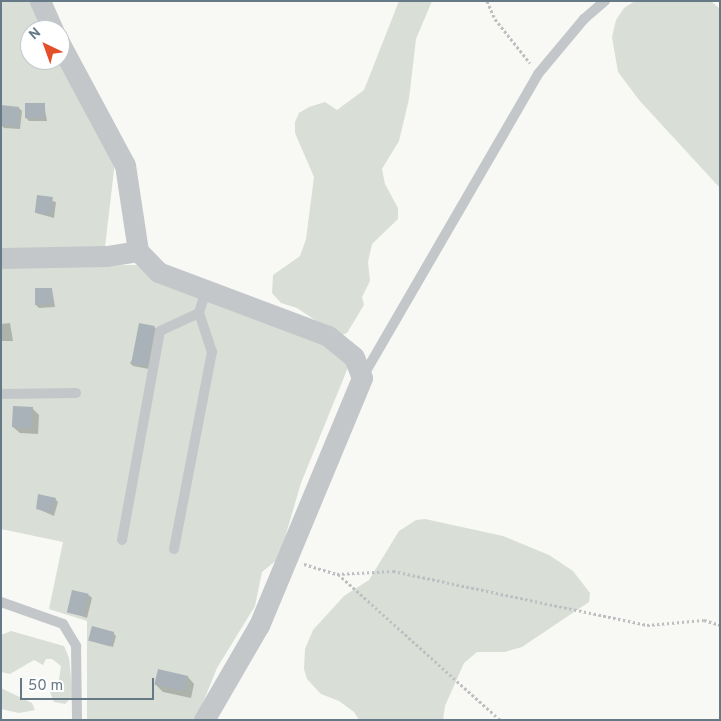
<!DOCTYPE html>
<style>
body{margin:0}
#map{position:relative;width:721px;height:721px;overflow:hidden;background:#f8f8f5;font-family:Overpass,sans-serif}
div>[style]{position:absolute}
.green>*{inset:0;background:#d9dfd6}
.shadow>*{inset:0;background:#0003}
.building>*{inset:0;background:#a9b2b8;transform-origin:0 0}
.path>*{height:3px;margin-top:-1.5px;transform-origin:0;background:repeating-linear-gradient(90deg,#bdc0c2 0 2.5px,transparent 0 5px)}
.service>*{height:10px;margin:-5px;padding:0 5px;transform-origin:5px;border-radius:5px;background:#c3c7ca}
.minor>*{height:21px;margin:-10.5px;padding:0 10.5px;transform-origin:10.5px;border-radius:10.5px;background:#c3c7ca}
span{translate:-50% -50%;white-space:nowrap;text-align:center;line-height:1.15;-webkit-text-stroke:5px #fff;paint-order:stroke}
.frame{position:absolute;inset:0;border:2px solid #667986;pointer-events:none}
.north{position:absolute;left:20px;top:20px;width:50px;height:50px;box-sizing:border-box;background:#fff;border:1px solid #c2c9cf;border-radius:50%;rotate:318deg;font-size:14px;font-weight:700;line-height:20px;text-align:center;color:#667986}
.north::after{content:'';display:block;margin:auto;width:18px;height:22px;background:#e44e28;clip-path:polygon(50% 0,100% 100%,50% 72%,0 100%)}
.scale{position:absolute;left:20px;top:678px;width:134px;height:22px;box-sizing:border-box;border:2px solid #667986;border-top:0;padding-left:6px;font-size:15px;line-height:18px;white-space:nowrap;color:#667986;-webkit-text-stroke:4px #fff;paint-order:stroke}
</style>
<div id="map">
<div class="green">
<div style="clip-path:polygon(1px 1px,34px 1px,48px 30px,30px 30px,30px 60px,60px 60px,115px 162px,105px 247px,1px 250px)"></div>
<div style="clip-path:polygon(399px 1px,432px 1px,416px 39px,409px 99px,399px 141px,382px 169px,385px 184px,398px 208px,398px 219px,372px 244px,368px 262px,370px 281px,362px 297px,364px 305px,347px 333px,339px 336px,297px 308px,281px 303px,272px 293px,273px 275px,300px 256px,306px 239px,314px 177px,295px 133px,295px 122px,299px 113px,309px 107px,325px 102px,337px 110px,364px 90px)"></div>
<div style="clip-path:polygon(635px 1px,711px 1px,720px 9px,720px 188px,639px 100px,618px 72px,612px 37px,616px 20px,624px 8px)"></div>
<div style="clip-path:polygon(137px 265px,206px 290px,325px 345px,349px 365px,301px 483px,279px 558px,262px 572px,255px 606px,217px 668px,196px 720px,87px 720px,87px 621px,49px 609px,63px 542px,1px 529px,1px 266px)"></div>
<div style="clip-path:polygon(425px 519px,503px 536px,549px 555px,573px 571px,590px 593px,589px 602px,522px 647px,505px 652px,477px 652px,464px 663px,445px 706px,443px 720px,359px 720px,354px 712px,339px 701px,321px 694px,307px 679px,304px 669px,305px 649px,313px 630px,344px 596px,369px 580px,399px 531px,416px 520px)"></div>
<div style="clip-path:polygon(11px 631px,64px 646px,69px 658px,73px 696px,65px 704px,54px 702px,50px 692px,59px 680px,61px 666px,52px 659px,46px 659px,43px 665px,34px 660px,10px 674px,1px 672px,1px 635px)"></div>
<div style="clip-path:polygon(1px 688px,32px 703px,35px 710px,19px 713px,1px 709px)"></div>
</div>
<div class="shadow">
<div style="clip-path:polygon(44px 104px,47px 121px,29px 121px,26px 118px)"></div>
<div style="clip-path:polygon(19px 108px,22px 111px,20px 129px,4px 128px,1px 125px)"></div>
<div style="clip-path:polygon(38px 197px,56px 202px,54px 218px,36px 213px)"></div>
<div style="clip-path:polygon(52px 289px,55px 307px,39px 308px,36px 305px)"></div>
<div style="clip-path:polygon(10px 323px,13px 341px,1px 341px,1px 324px)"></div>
<div style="clip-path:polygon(154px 327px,157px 330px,149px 369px,133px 366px,130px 363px)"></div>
<div style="clip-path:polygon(32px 408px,39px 415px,38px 434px,20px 433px,13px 427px)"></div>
<div style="clip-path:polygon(55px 499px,58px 502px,54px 516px,38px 509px)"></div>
<div style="clip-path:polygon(89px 595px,92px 598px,87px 618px,69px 612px)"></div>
<div style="clip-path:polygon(113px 633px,116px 636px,113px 647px,90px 639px)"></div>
<div style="clip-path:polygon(188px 677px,194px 684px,191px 698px,163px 692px,156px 685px)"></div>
</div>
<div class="building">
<div style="left:25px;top:103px;width:20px;height:15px"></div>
<div style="clip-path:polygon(1px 105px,19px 107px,18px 127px,1px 125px)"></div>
<div style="left:37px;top:195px;width:16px;height:18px;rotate:7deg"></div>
<div style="left:35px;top:288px;width:17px;height:17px"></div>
<div style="left:139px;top:323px;width:16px;height:41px;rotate:11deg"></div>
<div style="left:13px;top:406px;width:20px;height:21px;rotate:3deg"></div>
<div style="clip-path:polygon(38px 494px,56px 498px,51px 513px,36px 509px)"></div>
<div style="left:72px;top:590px;width:17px;height:23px;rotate:13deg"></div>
<div style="left:92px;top:626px;width:23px;height:15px;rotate:15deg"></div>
<div style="left:158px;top:669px;width:31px;height:16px;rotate:13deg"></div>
</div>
<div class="path">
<div style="left:487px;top:1px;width:20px;rotate:66deg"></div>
<div style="left:495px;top:19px;width:56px;rotate:51.5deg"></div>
<div style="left:304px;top:564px;width:34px;rotate:17deg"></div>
<div style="left:337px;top:574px;width:56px;rotate:-3.1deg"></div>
<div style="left:393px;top:571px;width:260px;rotate:12deg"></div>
<div style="left:647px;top:625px;width:57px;rotate:-5deg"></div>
<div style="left:704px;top:620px;width:17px;rotate:17deg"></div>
<div style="left:338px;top:574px;width:218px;rotate:42deg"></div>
</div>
<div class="service">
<div style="left:362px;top:378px;width:351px;rotate:-59.9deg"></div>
<div style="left:538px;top:74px;width:72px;rotate:-50.1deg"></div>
<div style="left:584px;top:19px;width:28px;rotate:-41deg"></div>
<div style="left:1px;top:394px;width:75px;rotate:-0.8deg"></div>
<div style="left:122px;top:540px;width:212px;rotate:-79.7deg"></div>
<div style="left:160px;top:331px;width:43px;rotate:-24.8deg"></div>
<div style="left:174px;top:549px;width:201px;rotate:-79.1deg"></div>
<div style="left:212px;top:352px;width:41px;rotate:-108.4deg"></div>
<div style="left:199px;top:313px;width:24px;rotate:-73deg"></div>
<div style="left:1px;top:602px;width:66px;rotate:19.5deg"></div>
<div style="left:63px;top:624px;width:26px;rotate:59deg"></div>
<div style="left:76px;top:646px;width:74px;rotate:89.2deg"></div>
</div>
<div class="minor">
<div style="left:40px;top:1px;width:32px;rotate:66deg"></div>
<div style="left:60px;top:44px;width:137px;rotate:61.8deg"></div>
<div style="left:125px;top:165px;width:87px;rotate:81.4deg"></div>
<div style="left:138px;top:251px;width:29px;rotate:46deg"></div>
<div style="left:158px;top:272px;width:182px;rotate:20.6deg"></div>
<div style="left:328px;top:336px;width:33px;rotate:39deg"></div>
<div style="left:354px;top:357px;width:22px;rotate:69deg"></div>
<div style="left:362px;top:378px;width:268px;rotate:112.6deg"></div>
<div style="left:259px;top:625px;width:110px;rotate:120.1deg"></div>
<div style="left:1px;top:258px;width:106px;rotate:-1.1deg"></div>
<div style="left:107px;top:256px;width:31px;rotate:-9deg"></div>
</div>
<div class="frame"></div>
<div class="north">N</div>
<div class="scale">50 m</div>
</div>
